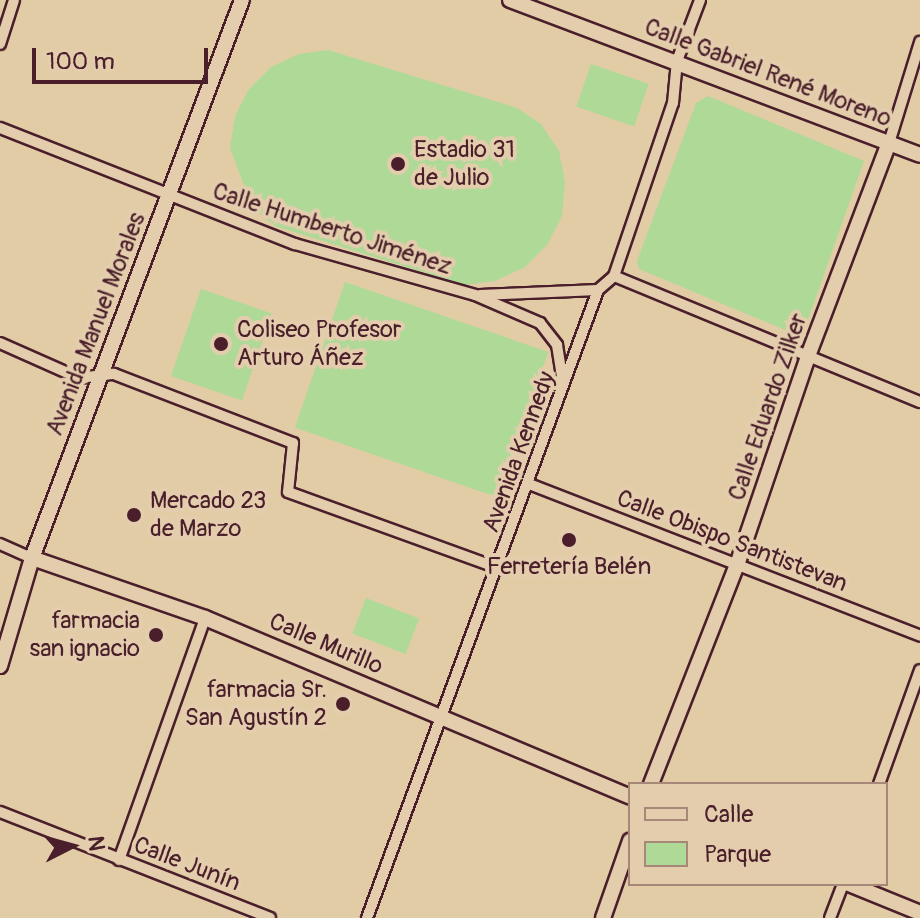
<!DOCTYPE html>
<meta charset="utf-8">
<style>
body{margin:0}
#map{position:relative;width:920px;height:918px;overflow:hidden;background:#e2cca6;font-family:Pangolin,sans-serif}
div>[style]{position:absolute}
.green>*{inset:0;background:#aed997;transform-origin:0 0}
.roads{filter:drop-shadow(2px 0 #4a1f2b) drop-shadow(-2px 0 #4a1f2b) drop-shadow(0 2px #4a1f2b) drop-shadow(0 -2px #4a1f2b)}
.street>*{height:10px;margin:-5px;padding:0 5px;transform-origin:5px;border-radius:5px;background:#e3cdac}
.secondary>*{height:14px;margin:-7px;padding:0 7px;transform-origin:7px;border-radius:7px;background:#e3cdac}
.dots>*{width:22px;height:22px;translate:-50% -50%;box-sizing:border-box;border:4px solid #e3cdac;border-radius:50%}
span{translate:-50% -50%;white-space:nowrap;text-align:center;line-height:1.15;-webkit-text-stroke:8px #e3cdac;paint-order:stroke}
.street-label{font-size:24px;color:#4a1f2b}
.poi-label{font-size:24px;color:#4a1f2b}
.left{translate:0 -50%;text-align:left}
.right{translate:-100% -50%;text-align:right}
.legend{position:absolute;left:628px;top:782px;width:260px;height:104px;box-sizing:border-box;background:#e3cdac;border:2px solid #a68778;margin:0;padding:10px 14px;list-style:none;font-size:24px;color:#4a1f2b}
.legend li{display:flex;align-items:center;gap:16px;height:40px}
.legend b{width:40px;border:2px solid #a68778}
.north{position:absolute;left:32px;top:806px;width:80px;height:80px;-webkit-text-stroke:6px #e3cdac;paint-order:stroke;rotate:84deg;font-size:22px;font-weight:700;line-height:32px;text-align:center;color:#4a1f2b}
.north::after{content:'';display:block;margin:auto;width:28px;height:36px;background:#4a1f2b;clip-path:polygon(50% 0,100% 100%,50% 72%,0 100%)}
.scale{position:absolute;left:32px;top:48px;width:176px;height:36px;box-sizing:border-box;border:4px solid #4a1f2b;border-top:0;padding-left:10px;font-size:24px;line-height:28px;white-space:nowrap;color:#4a1f2b;-webkit-text-stroke:6px #e3cdac;paint-order:stroke}
</style>
<div id="map">
<div class="green">
<div style="clip-path:polygon(328px 50px,517px 108px,541px 124px,559px 151px,565px 182px,562px 216px,547px 245px,525px 267px,495px 281px,464px 285px,275px 226px,252px 207px,230px 148px,235px 116px,249px 89px,271px 67px,299px 54px)"></div>
<div style="left:591px;top:64px;width:61px;height:45px;rotate:19deg"></div>
<div style="clip-path:polygon(708px 96px,864px 161px,802px 337px,639px 269px,637px 261px,696px 103px)"></div>
<div style="left:345px;top:282px;width:215px;height:154px;rotate:19deg"></div>
<div style="left:201px;top:289px;width:75px;height:92px;rotate:19deg"></div>
<div style="left:366px;top:598px;width:57px;height:38px;rotate:21deg"></div>
</div>
<div class="roads">
<div class="street">
<div style="left:0;top:44px;width:46px;rotate:-72.3deg"></div>
<div style="left:0;top:128px;width:317px;rotate:21.5deg"></div>
<div style="left:295px;top:244px;width:187px;rotate:15.8deg"></div>
<div style="left:475px;top:295px;width:71px;rotate:23.3deg"></div>
<div style="left:540px;top:323px;width:28px;rotate:52deg"></div>
<div style="left:557px;top:345px;width:39px;rotate:81deg"></div>
<div style="left:889px;top:143px;width:106px;rotate:-72.9deg"></div>
<div style="left:614px;top:276px;width:331px;rotate:22.4deg"></div>
<div style="left:480px;top:295px;width:118px;rotate:-2.4deg"></div>
<div style="left:0;top:343px;width:86px;rotate:23.9deg"></div>
<div style="left:79px;top:378px;width:35px;rotate:-7deg"></div>
<div style="left:114px;top:374px;width:192px;rotate:21.1deg"></div>
<div style="left:293px;top:443px;width:49px;rotate:95.8deg"></div>
<div style="left:288px;top:492px;width:223px;rotate:19.9deg"></div>
<div style="left:529px;top:484px;width:420px;rotate:21.2deg"></div>
<div style="left:0;top:544px;width:35px;rotate:24deg"></div>
<div style="left:879px;top:784px;width:121px;rotate:-70.2deg"></div>
<div style="left:0;top:812px;width:290px;rotate:21.4deg"></div>
<div style="left:119px;top:860px;width:257px;rotate:-70.4deg"></div>
<div style="left:367px;top:918px;width:669px;rotate:-69.8deg"></div>
<div style="left:598px;top:290px;width:21px;rotate:-41deg"></div>
<div style="left:614px;top:276px;width:183px;rotate:-71.2deg"></div>
<div style="left:673px;top:103px;width:42px;rotate:-84.6deg"></div>
<div style="left:677px;top:61px;width:65px;rotate:-69.3deg"></div>
<div style="left:830px;top:918px;width:36px;rotate:-69deg"></div>
</div>
<div class="secondary">
<div style="left:510px;top:0;width:438px;rotate:20.7deg"></div>
<div style="left:32px;top:558px;width:183px;rotate:19.1deg"></div>
<div style="left:205px;top:618px;width:461px;rotate:22.8deg"></div>
<div style="left:0;top:666px;width:113px;rotate:-73.5deg"></div>
<div style="left:32px;top:558px;width:596px;rotate:-69.38deg"></div>
<div style="left:651px;top:784px;width:235px;rotate:-68.6deg"></div>
<div style="left:737px;top:565px;width:221px;rotate:-71.2deg"></div>
<div style="left:808px;top:356px;width:228px;rotate:-69.2deg"></div>
<div style="left:849px;top:884px;width:77px;rotate:22.2deg"></div>
<div style="left:603px;top:918px;width:82px;rotate:-70.7deg"></div>
</div>
</div>
<div class="dots">
<div style="left:398px;top:164px;background:#4a1f2b"></div>
<div style="left:221px;top:344px;background:#4a1f2b"></div>
<div style="left:134px;top:515px;background:#4a1f2b"></div>
<div style="left:569px;top:540px;background:#4a1f2b"></div>
<div style="left:156px;top:635px;background:#4a1f2b"></div>
<div style="left:343px;top:704px;background:#4a1f2b"></div>
</div>
<div class="street-label">
<span style="left:768px;top:73px;rotate:21deg">Calle Gabriel René Moreno</span>
<span style="left:332px;top:229px;rotate:18deg">Calle Humberto Jiménez</span>
<span style="left:96px;top:324px;rotate:-69deg">Avenida Manuel Morales</span>
<span style="left:768px;top:407px;rotate:-71deg">Calle Eduardo Zilker</span>
<span style="left:519px;top:452px;rotate:-70deg">Avenida Kennedy</span>
<span style="left:732px;top:541px;rotate:21deg">Calle Obispo Santistevan</span>
<span style="left:326px;top:644px;rotate:23deg">Calle Murillo</span>
<span style="left:187px;top:864px;rotate:21deg">Calle Junín</span>
</div>
<div class="poi-label">
<span class="left" style="left:414px;top:164px">Estadio 31<br>de Julio</span>
<span class="left" style="left:237px;top:344px">Coliseo Profesor<br>Arturo Áñez</span>
<span class="left" style="left:150px;top:515px">Mercado 23<br>de Marzo</span>
<span style="left:569px;top:567px">Ferretería Belén</span>
<span class="right" style="left:140px;top:635px">farmacia<br>san ignacio</span>
<span class="right" style="left:327px;top:704px">farmacia Sr.<br>San Agustín 2</span>
</div>
<ul class="legend">
<li><b style="height:10px;background:#e3cdac"></b>Calle</li>
<li><b style="height:22px;background:#aed997"></b>Parque</li>
</ul>
<div class="north">N</div>
<div class="scale">100 m</div>
</div>
